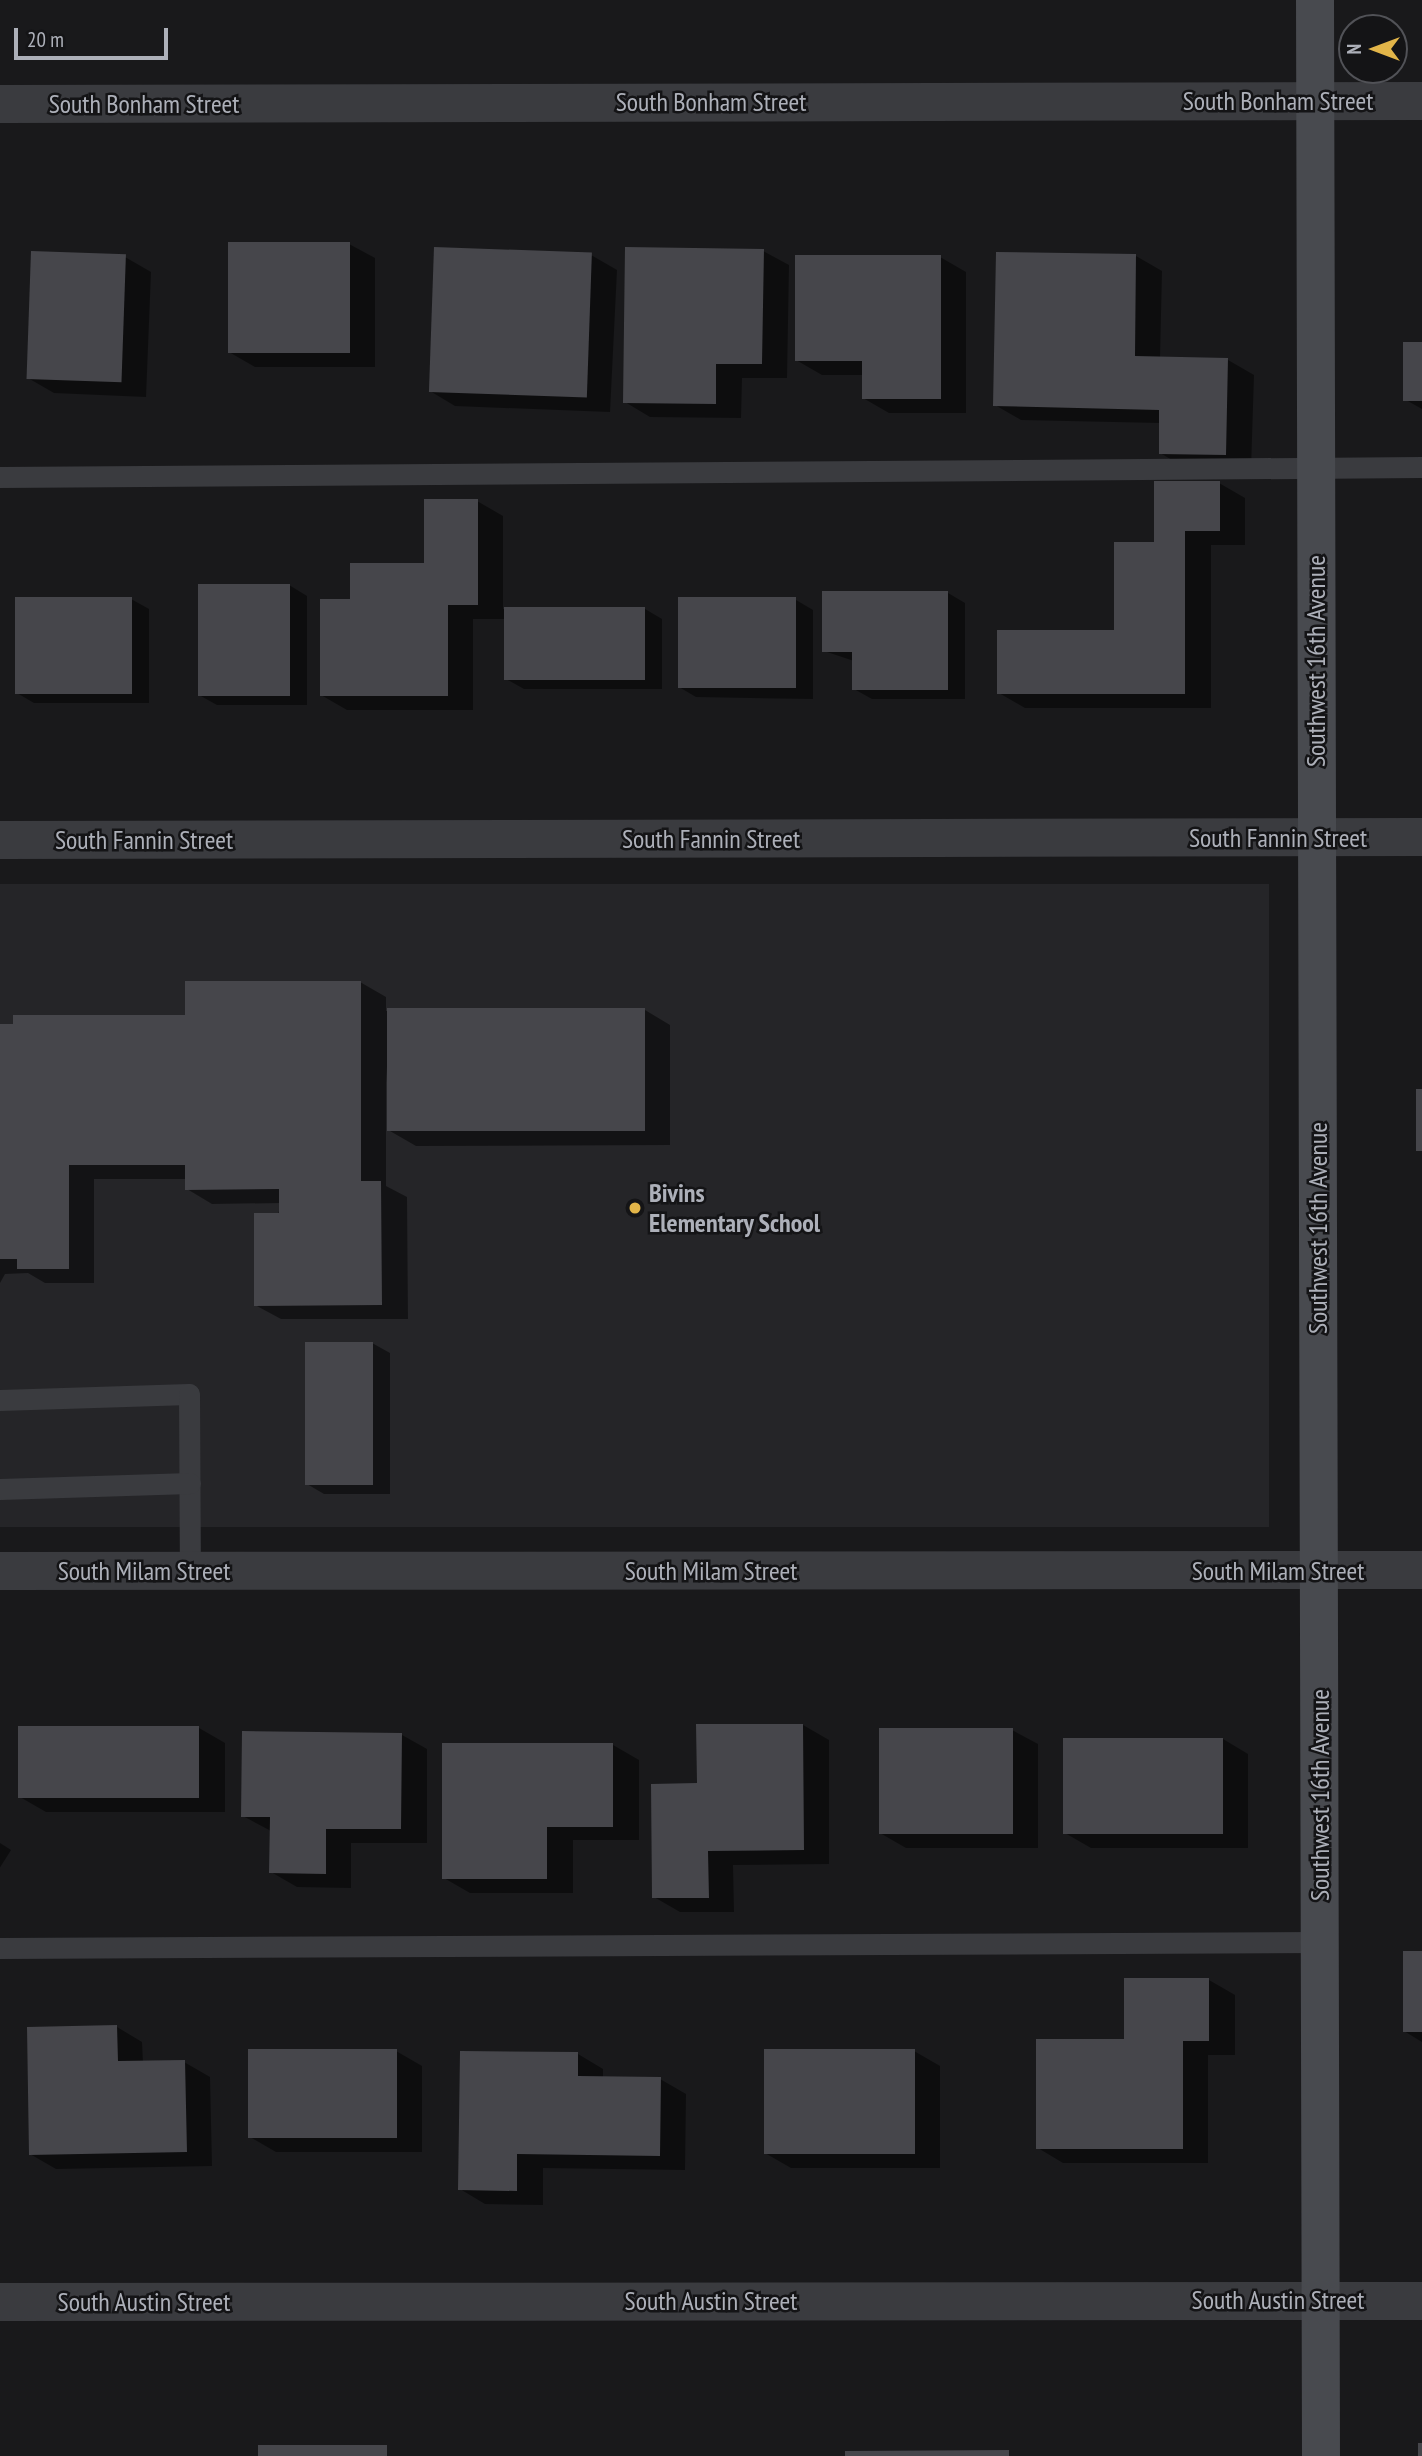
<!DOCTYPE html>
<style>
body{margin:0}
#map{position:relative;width:1422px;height:2456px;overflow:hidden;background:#19191b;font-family:"PT Sans Narrow",sans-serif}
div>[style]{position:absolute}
.built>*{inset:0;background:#252528;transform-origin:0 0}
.shadow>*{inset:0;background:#0007;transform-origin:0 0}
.building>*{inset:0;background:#46464b;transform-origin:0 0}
.lane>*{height:21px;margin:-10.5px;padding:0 10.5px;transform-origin:10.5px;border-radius:10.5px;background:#3a3b3f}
.street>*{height:38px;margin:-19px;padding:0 19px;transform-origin:19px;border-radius:19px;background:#3a3b3f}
.secondary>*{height:38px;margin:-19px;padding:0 19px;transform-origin:19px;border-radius:19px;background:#484a4f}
.dots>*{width:19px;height:19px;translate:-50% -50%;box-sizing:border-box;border:4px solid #141416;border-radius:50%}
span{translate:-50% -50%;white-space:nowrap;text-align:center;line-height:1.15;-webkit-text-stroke:5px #141416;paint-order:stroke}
.street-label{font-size:26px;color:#adb0b9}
.poi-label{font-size:26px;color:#adb0b9;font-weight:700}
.left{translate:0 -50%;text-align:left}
.north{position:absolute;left:1338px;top:14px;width:70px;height:70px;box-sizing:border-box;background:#141416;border:2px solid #515257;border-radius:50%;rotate:270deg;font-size:19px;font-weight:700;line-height:28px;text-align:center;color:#adb0b9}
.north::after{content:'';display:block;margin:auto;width:24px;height:32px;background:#e2b549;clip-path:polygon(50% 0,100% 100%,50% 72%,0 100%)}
.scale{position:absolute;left:14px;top:28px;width:154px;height:32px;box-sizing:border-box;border:4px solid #adb0b9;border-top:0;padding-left:9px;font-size:21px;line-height:24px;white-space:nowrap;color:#adb0b9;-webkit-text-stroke:5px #141416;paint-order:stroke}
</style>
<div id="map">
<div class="built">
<div style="left:1269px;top:884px;width:643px;height:1269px;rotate:90deg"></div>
</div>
<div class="shadow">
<div style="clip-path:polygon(349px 244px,375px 258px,375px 367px,255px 367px,229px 352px)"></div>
<div style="clip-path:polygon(763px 251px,789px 265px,787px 378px,742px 378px,741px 418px,650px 417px,625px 402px)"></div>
<div style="clip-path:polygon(591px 255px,617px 270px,610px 412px,455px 406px,430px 391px)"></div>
<div style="clip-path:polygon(1136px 256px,1162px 271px,1160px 358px,1228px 360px,1254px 375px,1251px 469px,1186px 468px,1160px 453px,1160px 423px,1021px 420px,995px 405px)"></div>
<div style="clip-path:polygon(125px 257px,151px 272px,146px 397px,54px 393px,28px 378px)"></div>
<div style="clip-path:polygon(940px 257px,966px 272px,966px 413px,889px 413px,863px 398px,863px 375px,822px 375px,796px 360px)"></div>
<div style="clip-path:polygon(1422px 344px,1422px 409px,1406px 400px)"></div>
<div style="clip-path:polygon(1219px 483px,1245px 498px,1245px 545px,1211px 545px,1211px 708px,1025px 708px,999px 693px,1116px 631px,1155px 544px)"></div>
<div style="clip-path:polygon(477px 501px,503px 516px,503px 609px,645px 609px,662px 619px,662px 689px,524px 689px,506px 679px,506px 619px,473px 619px,473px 710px,347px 710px,321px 695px,351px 601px,425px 565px)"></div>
<div style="clip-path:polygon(289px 585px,307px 596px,307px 705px,217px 705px,199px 695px)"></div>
<div style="clip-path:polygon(948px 593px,965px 603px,965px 699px,872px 699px,854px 689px,854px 661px,824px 651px)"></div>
<div style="clip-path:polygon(131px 599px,149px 609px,149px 703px,34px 703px,17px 693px)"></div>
<div style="clip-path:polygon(796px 600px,813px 610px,813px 699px,696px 697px,679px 687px)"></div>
<div style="clip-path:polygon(360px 982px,386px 997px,386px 1011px,645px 1010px,670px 1025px,670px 1145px,416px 1146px,390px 1131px,386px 1067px,386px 1186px,407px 1197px,408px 1319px,281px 1319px,255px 1305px,281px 1203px,212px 1204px,187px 1189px,187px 1179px,94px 1179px,94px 1283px,45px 1283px,28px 1273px,5px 1274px,0 1283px,0 1025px,187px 1017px)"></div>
<div style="clip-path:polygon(372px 1343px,390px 1353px,390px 1494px,324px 1494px,307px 1484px)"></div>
<div style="clip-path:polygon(803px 1725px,829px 1740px,829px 1864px,733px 1865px,734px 1912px,680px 1912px,654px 1897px,698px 1785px)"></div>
<div style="clip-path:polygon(199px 1728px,225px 1743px,225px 1812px,46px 1812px,20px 1797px)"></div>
<div style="clip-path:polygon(1012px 1730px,1038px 1744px,1038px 1848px,906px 1848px,880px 1833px)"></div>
<div style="clip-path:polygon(402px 1735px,427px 1749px,427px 1843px,351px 1843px,351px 1888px,297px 1887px,271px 1872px,271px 1831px,243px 1816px)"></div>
<div style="clip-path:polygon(1223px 1739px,1248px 1754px,1248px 1848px,1091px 1848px,1065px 1833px)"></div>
<div style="clip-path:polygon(613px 1745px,639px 1760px,639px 1840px,573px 1840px,573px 1893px,470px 1893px,444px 1878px)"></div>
<div style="left:0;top:1843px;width:13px;height:74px;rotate:32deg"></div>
<div style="clip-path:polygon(1422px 1953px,1422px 2042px,1404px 2031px)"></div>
<div style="clip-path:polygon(1209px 1980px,1235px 1995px,1235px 2055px,1208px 2055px,1208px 2163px,1063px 2163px,1038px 2148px,1125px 2041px)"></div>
<div style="clip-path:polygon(117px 2027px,142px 2042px,143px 2063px,184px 2062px,210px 2077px,212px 2166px,56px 2169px,30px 2154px)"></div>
<div style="clip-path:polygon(396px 2051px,422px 2066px,422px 2152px,276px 2152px,250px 2137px)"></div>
<div style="clip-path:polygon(914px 2051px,940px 2066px,940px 2168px,791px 2168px,765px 2153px)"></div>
<div style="clip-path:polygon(578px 2054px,603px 2069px,603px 2078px,660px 2079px,686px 2094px,685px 2170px,543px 2168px,543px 2205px,485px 2204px,460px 2189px)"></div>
<div style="left:260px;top:2447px;width:127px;height:9px"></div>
</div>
<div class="building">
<div style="left:228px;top:242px;width:122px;height:111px"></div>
<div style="left:434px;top:247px;width:158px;height:145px;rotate:2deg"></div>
<div style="clip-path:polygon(625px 247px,764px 249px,762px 364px,716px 364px,716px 404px,623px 403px)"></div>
<div style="left:31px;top:251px;width:95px;height:128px;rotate:2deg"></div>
<div style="clip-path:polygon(996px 252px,1136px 254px,1135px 356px,1228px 358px,1226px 455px,1159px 454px,1159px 410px,993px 406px)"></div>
<div style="clip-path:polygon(795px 255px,941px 255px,941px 399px,862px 399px,862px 361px,795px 361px)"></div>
<div style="left:1422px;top:342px;width:59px;height:19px;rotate:90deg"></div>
<div style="clip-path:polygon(1154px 481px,1220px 481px,1220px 531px,1185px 531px,1185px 694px,997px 694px,997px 630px,1114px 630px,1114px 542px,1154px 542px)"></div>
<div style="clip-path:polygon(424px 499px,478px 499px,478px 605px,448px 605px,448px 696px,320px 696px,320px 599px,350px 599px,350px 563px,424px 563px)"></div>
<div style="left:198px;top:584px;width:92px;height:112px"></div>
<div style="clip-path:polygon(822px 591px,948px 591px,948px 690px,852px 690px,852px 652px,822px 652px)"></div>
<div style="left:15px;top:597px;width:117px;height:97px"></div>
<div style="left:678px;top:597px;width:118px;height:91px"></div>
<div style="left:504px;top:607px;width:141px;height:73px"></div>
<div style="clip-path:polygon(185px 981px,361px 981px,361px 1181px,381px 1181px,382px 1305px,254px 1306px,254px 1213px,279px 1213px,279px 1189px,185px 1190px,185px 1165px,69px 1165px,69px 1269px,17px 1269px,17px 1259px,0 1259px,0 1024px,13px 1024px,13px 1015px,185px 1015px)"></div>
<div style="left:645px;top:1008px;width:123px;height:258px;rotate:90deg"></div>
<div style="left:1416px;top:1089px;width:6px;height:62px"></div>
<div style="left:305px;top:1342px;width:68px;height:143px"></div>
<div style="clip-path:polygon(696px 1724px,803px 1724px,804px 1850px,708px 1851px,709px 1898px,652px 1898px,651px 1784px,697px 1783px)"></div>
<div style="left:18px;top:1726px;width:181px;height:72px"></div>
<div style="left:879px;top:1728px;width:134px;height:106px"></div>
<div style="clip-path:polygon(242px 1731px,402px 1733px,401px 1829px,326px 1829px,326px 1874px,269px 1873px,270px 1817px,241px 1817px)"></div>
<div style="left:1063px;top:1738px;width:160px;height:96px"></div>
<div style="clip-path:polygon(442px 1743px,613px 1743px,613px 1827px,547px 1827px,547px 1879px,442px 1879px)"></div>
<div style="left:1403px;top:1951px;width:19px;height:81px"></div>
<div style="clip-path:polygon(1124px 1978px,1209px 1978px,1209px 2041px,1183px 2041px,1183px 2149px,1036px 2149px,1036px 2039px,1124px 2039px)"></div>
<div style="clip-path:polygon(117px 2025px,118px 2061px,185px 2060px,187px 2152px,29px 2155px,27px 2027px)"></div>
<div style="left:248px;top:2049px;width:149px;height:89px"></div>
<div style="left:764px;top:2049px;width:151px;height:105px"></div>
<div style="clip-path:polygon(460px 2051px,578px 2052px,578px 2076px,661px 2077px,660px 2156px,517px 2154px,517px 2191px,458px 2190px)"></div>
<div style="left:1418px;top:2443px;width:4px;height:13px"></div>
<div style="left:258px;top:2445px;width:129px;height:11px"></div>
<div style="clip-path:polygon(1009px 2450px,1009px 2456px,845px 2456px,845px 2451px)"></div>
</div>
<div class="lane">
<div style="left:0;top:477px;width:1422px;rotate:-0.4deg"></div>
<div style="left:0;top:1400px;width:189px;rotate:-1.8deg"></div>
<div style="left:189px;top:1394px;width:177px;rotate:89.7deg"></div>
<div style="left:0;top:1489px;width:190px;rotate:-1.8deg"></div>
<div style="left:0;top:1948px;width:1320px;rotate:-0.26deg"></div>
</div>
<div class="street">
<div style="left:0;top:104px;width:1422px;rotate:-0.12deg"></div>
<div style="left:0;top:840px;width:1422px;rotate:-0.12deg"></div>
<div style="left:0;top:1571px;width:1422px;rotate:-0.04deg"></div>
<div style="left:0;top:2302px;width:1422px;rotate:-0.04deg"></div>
</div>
<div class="secondary">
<div style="left:1315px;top:0;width:2456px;rotate:89.86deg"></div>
</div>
<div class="dots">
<div style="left:635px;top:1208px;background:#e2b549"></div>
</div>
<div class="street-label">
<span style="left:1278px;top:101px">South Bonham Street</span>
<span style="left:711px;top:102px">South Bonham Street</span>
<span style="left:144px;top:104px">South Bonham Street</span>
<span style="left:1316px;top:661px;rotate:-90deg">Southwest 16th Avenue</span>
<span style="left:1278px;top:838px">South Fannin Street</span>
<span style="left:711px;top:839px">South Fannin Street</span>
<span style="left:144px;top:840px">South Fannin Street</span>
<span style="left:1318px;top:1228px;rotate:-90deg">Southwest 16th Avenue</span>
<span style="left:144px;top:1571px">South Milam Street</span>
<span style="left:711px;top:1571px">South Milam Street</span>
<span style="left:1278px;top:1571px">South Milam Street</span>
<span style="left:1320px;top:1795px;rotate:-90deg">Southwest 16th Avenue</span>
<span style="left:1278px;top:2300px">South Austin Street</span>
<span style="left:711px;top:2301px">South Austin Street</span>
<span style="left:144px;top:2302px">South Austin Street</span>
</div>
<div class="poi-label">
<span class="left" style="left:649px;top:1208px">Bivins<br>Elementary School</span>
</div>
<div class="north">N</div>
<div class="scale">20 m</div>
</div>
